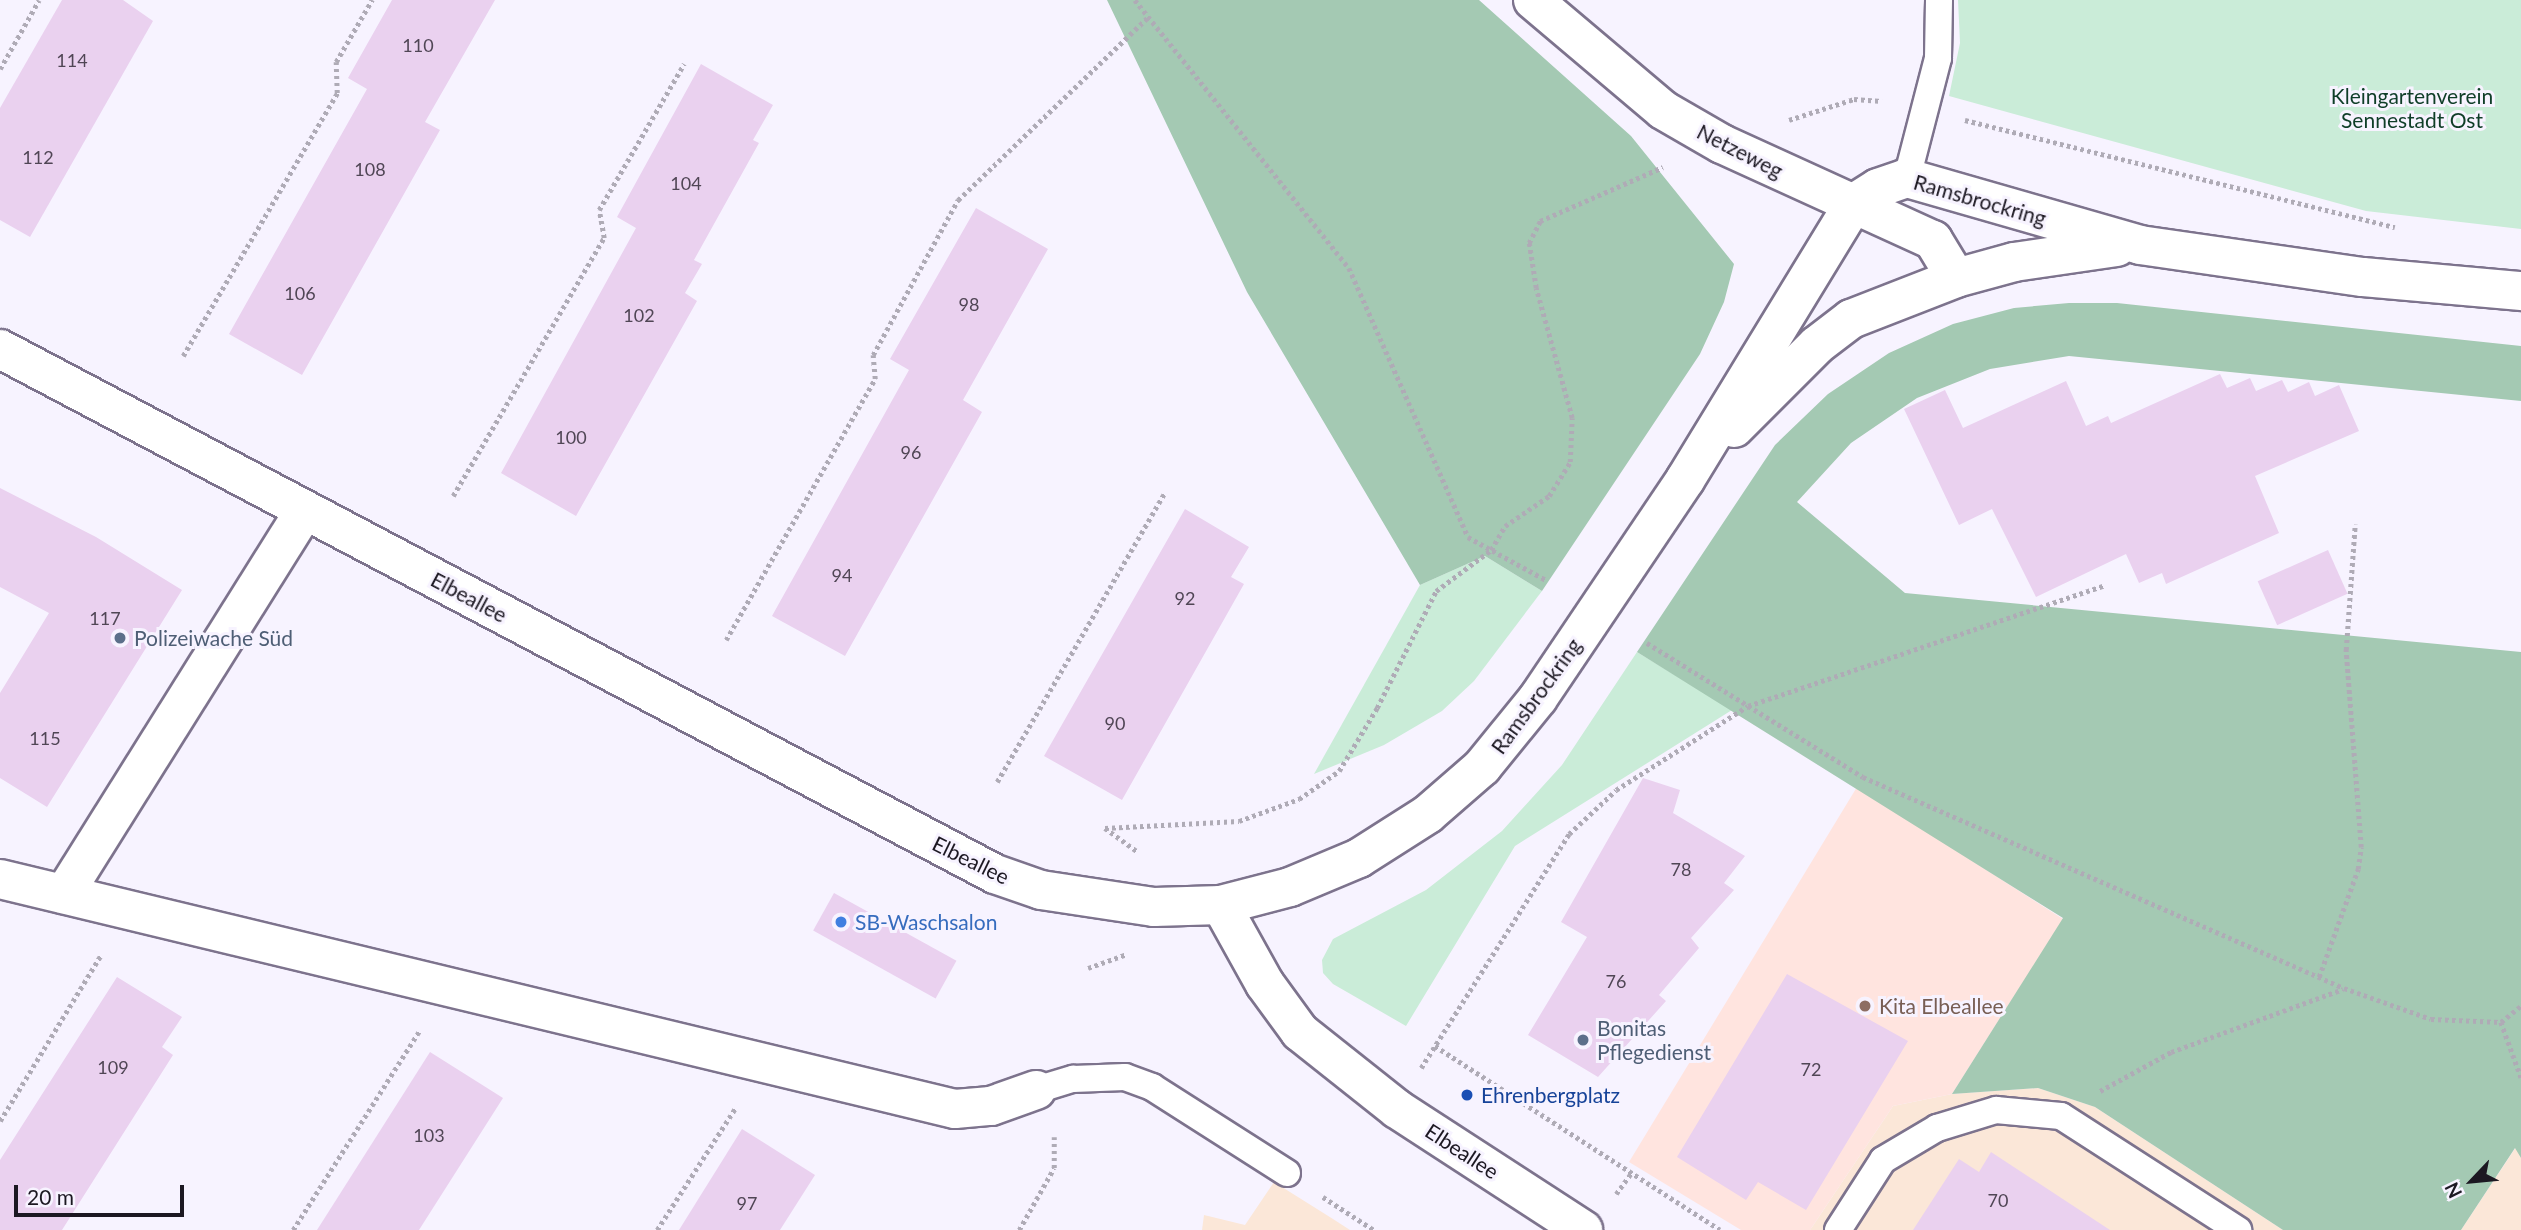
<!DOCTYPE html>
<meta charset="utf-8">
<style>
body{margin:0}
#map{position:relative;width:2521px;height:1230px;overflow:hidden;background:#f7f3ff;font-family:Lato,sans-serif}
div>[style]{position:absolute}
.commercial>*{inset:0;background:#fbe7d8}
.education>*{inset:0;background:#ffe4df}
.green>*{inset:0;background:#caecd8}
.forest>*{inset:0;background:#a4c9b3}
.building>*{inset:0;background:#ead1ef;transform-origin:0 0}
.path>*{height:4.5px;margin-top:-2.25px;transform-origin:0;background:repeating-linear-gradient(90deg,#afabb6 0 3.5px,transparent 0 7px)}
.roads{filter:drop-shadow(2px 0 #7d738d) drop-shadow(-2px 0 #7d738d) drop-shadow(0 2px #7d738d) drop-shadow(0 -2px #7d738d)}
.lane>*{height:26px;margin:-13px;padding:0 13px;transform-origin:13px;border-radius:13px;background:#fff}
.street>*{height:38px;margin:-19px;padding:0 19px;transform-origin:19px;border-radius:19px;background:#fff}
.dots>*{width:19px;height:19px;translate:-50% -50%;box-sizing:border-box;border:4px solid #f7f3ff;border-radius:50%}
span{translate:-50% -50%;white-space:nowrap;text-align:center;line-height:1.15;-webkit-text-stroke:6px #f7f3ff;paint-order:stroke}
.number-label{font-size:18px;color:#504655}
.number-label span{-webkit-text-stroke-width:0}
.park-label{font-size:21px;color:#0f3e28}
.street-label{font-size:21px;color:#1c1822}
.service-label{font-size:21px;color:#4e5e75}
.left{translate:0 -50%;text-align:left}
.shop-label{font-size:21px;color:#366cbe}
.education-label{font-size:21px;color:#785e54}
.transit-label{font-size:21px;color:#164399}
.north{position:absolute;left:2437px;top:1146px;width:70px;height:70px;-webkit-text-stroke:5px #f7f3ff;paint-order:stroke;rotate:244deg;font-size:19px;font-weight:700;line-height:28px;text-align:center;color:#1c1822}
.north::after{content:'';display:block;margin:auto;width:24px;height:32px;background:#1c1822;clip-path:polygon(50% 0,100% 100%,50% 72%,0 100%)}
.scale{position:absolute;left:14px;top:1185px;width:170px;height:32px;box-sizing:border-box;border:4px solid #1c1822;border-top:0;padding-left:9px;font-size:21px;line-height:24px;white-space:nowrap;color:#1c1822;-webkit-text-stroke:5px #f7f3ff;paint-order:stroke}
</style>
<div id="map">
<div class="commercial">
<div style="clip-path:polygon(2038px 1088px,2095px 1107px,2283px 1230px,1810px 1230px,1893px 1106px,1952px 1094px)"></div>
<div style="clip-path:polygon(2516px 1147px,2521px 1158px,2521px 1230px,2461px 1230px)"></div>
<div style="clip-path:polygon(1274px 1182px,1333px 1219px,1350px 1230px,1202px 1230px,1204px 1215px,1245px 1225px)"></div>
</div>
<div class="education">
<div style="clip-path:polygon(1857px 787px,2063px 919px,1952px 1094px,1893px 1106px,1810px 1230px,1741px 1230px,1629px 1162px)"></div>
</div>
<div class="green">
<div style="clip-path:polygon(1958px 0,2521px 0,2521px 229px,2366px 211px,1949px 96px,1960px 43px)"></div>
<div style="clip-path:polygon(1485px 556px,1542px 591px,1474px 681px,1442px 711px,1384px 745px,1314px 774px,1420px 585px)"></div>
<div style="clip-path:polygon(1637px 652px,1732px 710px,1515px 846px,1406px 1026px,1333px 984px,1323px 973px,1322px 960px,1333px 939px,1426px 890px,1502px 831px,1562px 765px)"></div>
</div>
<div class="forest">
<div style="clip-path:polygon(1107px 0,1479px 0,1631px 136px,1734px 264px,1724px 302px,1700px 354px,1542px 591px,1485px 556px,1420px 585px,1247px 292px)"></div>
<div style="clip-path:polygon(2069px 303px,2117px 303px,2521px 346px,2521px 401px,2069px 356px,1990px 369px,1917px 398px,1851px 443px,1797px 502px,1905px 593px,2521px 652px,2521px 1158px,2515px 1148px,2461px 1230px,2283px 1230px,2095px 1107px,2038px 1088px,1952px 1094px,2063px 918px,1637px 652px,1775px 445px,1828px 394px,1889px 353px,1953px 324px,2014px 308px)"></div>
</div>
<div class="building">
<div style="clip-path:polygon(62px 0,123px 0,153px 21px,30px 237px,0 220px,0 108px)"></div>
<div style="clip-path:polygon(392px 0,495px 0,425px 122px,440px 130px,302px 375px,229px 334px,367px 89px,348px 78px)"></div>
<div style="clip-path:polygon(701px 64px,773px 105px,753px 140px,759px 143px,694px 260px,702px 264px,685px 293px,697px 301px,576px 516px,501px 473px,636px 228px,617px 217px)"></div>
<div style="clip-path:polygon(976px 208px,1048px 249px,963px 400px,982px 412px,845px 656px,772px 616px,909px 370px,890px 359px)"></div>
<div style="clip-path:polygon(2220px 374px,2227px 388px,2250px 378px,2256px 391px,2282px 380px,2288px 392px,2309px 382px,2315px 396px,2339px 385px,2359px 431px,2255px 476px,2279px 533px,2166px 584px,2162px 573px,2139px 583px,2126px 554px,2036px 597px,1992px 509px,1959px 525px,1904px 409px,1945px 390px,1963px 428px,2066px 381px,2086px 426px,2108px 416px,2111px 423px)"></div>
<div style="clip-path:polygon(0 488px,96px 537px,182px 590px,47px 807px,0 778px,0 693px,49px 613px,0 587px)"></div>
<div style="clip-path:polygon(1185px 509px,1249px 547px,1231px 577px,1244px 584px,1122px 800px,1044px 756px)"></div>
<div style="left:2328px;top:550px;width:48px;height:77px;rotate:66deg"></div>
<div style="clip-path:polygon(1643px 778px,1680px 790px,1673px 813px,1745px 856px,1724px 883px,1734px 890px,1691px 938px,1699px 948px,1659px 995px,1666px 1001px,1598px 1077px,1528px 1035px,1587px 937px,1561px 922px)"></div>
<div style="left:834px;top:893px;width:140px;height:43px;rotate:29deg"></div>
<div style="clip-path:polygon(1787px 974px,1908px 1041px,1806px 1210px,1758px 1182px,1746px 1200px,1677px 1157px)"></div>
<div style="clip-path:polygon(117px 977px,182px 1017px,162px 1047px,173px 1055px,62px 1230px,0 1230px,0 1160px)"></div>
<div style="clip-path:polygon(430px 1052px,503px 1098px,419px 1230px,317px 1230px)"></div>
<div style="clip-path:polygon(742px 1129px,815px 1175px,780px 1230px,679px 1230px)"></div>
<div style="clip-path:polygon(1991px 1152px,2110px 1230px,1913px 1230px,1959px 1159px,1979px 1172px)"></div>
</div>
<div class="path">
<div style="left:1135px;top:0;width:343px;rotate:51.4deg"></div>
<div style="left:1349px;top:268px;width:294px;rotate:66.1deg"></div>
<div style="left:1468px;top:537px;width:89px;rotate:28.9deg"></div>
<div style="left:0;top:69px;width:79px;rotate:-60.5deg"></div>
<div style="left:1789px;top:120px;width:68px;rotate:-17.9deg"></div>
<div style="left:1854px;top:99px;width:28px;rotate:4deg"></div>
<div style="left:1965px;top:120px;width:443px;rotate:14deg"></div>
<div style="left:183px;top:356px;width:305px;rotate:-59.6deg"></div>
<div style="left:337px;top:93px;width:31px;rotate:-92deg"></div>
<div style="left:336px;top:62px;width:72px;rotate:-59.9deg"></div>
<div style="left:453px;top:496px;width:299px;rotate:-59.7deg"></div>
<div style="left:604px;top:238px;width:28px;rotate:-100deg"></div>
<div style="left:599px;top:210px;width:169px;rotate:-59.8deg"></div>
<div style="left:726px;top:640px;width:301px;rotate:-60.3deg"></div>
<div style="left:875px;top:379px;width:24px;rotate:-95deg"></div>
<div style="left:873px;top:355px;width:177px;rotate:-61.3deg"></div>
<div style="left:958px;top:200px;width:264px;rotate:-43.9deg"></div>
<div style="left:1647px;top:643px;width:254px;rotate:31.8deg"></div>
<div style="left:1863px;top:777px;width:525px;rotate:23.69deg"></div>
<div style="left:2344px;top:988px;width:92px;rotate:19.6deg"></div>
<div style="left:2431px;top:1019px;width:70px;rotate:2.5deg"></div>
<div style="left:2501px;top:1022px;width:59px;rotate:70deg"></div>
<div style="left:997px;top:782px;width:333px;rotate:-59.9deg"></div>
<div style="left:1105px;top:828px;width:134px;rotate:-3deg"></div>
<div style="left:1239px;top:821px;width:64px;rotate:-20.1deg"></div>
<div style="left:1299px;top:799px;width:49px;rotate:-35deg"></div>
<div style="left:1339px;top:771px;width:74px;rotate:-58.9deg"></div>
<div style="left:1377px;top:708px;width:131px;rotate:-63.2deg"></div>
<div style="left:1436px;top:591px;width:69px;rotate:-36.7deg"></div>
<div style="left:1491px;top:550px;width:28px;rotate:-60deg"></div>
<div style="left:1505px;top:526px;width:53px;rotate:-34.3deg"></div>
<div style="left:1549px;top:496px;width:40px;rotate:-58deg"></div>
<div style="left:1570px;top:462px;width:44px;rotate:-87.4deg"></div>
<div style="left:1572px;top:418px;width:135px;rotate:-105.5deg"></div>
<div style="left:1536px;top:288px;width:46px;rotate:-98.8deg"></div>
<div style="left:1529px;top:243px;width:25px;rotate:-63deg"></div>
<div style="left:1540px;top:221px;width:134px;rotate:-23.7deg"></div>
<div style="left:1105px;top:828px;width:41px;rotate:36deg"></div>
<div style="left:1088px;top:968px;width:41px;rotate:-19.7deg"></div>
<div style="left:2319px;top:977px;width:115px;rotate:-70.1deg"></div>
<div style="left:2358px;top:869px;width:22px;rotate:-82deg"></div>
<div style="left:2361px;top:847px;width:198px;rotate:-94.4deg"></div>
<div style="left:2346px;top:650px;width:126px;rotate:-85.9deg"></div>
<div style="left:2501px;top:1022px;width:26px;rotate:-39deg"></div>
<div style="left:1435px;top:1046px;width:339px;rotate:32.8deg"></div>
<div style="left:1421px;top:1068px;width:277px;rotate:-57.7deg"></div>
<div style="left:1569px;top:834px;width:64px;rotate:-43.1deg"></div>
<div style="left:1616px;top:790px;width:156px;rotate:-32.5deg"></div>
<div style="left:1748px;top:706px;width:377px;rotate:-18.7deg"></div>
<div style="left:2100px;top:1091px;width:81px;rotate:-28.8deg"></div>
<div style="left:2171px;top:1052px;width:183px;rotate:-20.1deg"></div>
<div style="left:0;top:1121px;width:194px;rotate:-58.7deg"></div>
<div style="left:1616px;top:1194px;width:26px;rotate:-54deg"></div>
<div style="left:1323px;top:1197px;width:61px;rotate:32.9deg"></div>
<div style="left:293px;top:1230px;width:237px;rotate:-57.6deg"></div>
<div style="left:657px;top:1230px;width:146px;rotate:-57.3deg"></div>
<div style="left:1019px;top:1230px;width:71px;rotate:-60.6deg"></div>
<div style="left:1054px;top:1168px;width:31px;rotate:-90deg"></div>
</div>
<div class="roads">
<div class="lane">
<div style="left:1907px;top:178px;width:124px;rotate:-75.5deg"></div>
<div style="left:1938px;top:58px;width:58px;rotate:-89deg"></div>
<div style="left:1036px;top:1090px;width:39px;rotate:-17deg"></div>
<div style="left:1073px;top:1079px;width:52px;rotate:-2.2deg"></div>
<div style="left:1125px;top:1077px;width:29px;rotate:20deg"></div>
<div style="left:1152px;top:1087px;width:160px;rotate:32.5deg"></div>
<div style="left:1838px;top:1230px;width:83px;rotate:-57.3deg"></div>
<div style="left:1883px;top:1160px;width:63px;rotate:-30.7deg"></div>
<div style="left:1937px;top:1128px;width:62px;rotate:-17deg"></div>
<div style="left:1996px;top:1110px;width:65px;rotate:5.3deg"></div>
<div style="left:2061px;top:1116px;width:211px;rotate:32.8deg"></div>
</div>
<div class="street">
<div style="left:1533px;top:0;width:170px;rotate:40.2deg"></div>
<div style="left:1663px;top:110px;width:68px;rotate:30deg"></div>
<div style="left:1722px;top:144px;width:232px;rotate:24.5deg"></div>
<div style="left:1933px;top:240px;width:44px;rotate:58.8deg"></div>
<div style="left:0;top:349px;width:1125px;rotate:27.82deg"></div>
<div style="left:995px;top:874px;width:49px;rotate:19.2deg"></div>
<div style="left:1041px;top:890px;width:114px;rotate:8.6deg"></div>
<div style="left:1154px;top:907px;width:67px;rotate:-1.7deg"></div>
<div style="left:1221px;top:905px;width:71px;rotate:-14.6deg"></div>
<div style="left:1290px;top:887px;width:75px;rotate:-22.8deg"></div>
<div style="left:1359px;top:858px;width:82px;rotate:-32.5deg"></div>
<div style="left:1428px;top:814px;width:72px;rotate:-41deg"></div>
<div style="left:1482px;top:767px;width:89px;rotate:-50.9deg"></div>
<div style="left:1538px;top:698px;width:263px;rotate:-56deg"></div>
<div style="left:1685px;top:480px;width:324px;rotate:-58.6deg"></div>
<div style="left:1854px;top:203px;width:28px;rotate:-32deg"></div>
<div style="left:1878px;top:188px;width:31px;rotate:-19deg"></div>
<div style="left:1907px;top:178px;width:242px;rotate:16deg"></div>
<div style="left:2140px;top:245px;width:225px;rotate:8.2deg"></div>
<div style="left:2363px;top:277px;width:159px;rotate:5.1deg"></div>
<div style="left:1734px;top:428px;width:117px;rotate:-45deg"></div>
<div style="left:1817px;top:345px;width:43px;rotate:-37.4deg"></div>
<div style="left:1851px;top:319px;width:113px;rotate:-21.3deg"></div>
<div style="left:1956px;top:278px;width:60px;rotate:-15.4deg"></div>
<div style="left:2014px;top:262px;width:104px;rotate:-8.3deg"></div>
<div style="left:0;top:879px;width:982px;rotate:13.54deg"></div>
<div style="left:955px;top:1109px;width:36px;rotate:-5deg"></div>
<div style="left:991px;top:1106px;width:48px;rotate:-19.6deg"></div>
<div style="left:64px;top:894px;width:452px;rotate:-57.9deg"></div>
<div style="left:1221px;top:905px;width:90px;rotate:60.9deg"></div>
<div style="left:1265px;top:984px;width:59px;rotate:53.9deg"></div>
<div style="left:1300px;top:1032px;width:124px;rotate:38.4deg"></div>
<div style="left:1397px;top:1109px;width:222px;rotate:33deg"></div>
</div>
</div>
<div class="dots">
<div style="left:120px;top:638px;background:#5c6f8a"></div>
<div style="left:841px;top:922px;background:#3f7fe0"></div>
<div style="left:1865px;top:1006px;background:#8d6e63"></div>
<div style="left:1583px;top:1040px;background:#5c6f8a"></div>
<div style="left:1467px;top:1095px;background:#1a4fb4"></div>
</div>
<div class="number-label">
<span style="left:418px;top:45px">110</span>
<span style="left:72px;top:60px">114</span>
<span style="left:38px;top:157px">112</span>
<span style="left:370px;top:169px">108</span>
<span style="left:686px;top:183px">104</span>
<span style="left:300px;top:293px">106</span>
<span style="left:969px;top:304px">98</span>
<span style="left:639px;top:315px">102</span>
<span style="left:571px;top:437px">100</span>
<span style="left:911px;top:452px">96</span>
<span style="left:842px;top:575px">94</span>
<span style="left:1185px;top:598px">92</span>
<span style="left:105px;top:618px">117</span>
<span style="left:1115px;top:723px">90</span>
<span style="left:45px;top:738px">115</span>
<span style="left:1681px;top:869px">78</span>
<span style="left:1616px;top:981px">76</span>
<span style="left:113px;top:1067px">109</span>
<span style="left:1811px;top:1069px">72</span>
<span style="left:429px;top:1135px">103</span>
<span style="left:1998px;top:1200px">70</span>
<span style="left:747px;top:1203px">97</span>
</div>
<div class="park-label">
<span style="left:2412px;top:108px">Kleingartenverein<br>Sennestadt Ost</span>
</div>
<div class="street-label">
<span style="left:1740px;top:151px;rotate:27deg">Netzeweg</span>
<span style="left:1980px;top:200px;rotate:16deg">Ramsbrockring</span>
<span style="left:469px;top:597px;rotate:28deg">Elbeallee</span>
<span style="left:1536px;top:696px;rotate:-54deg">Ramsbrockring</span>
<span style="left:971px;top:860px;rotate:26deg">Elbeallee</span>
<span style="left:1462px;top:1151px;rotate:33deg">Elbeallee</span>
</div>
<div class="service-label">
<span class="left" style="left:134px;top:638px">Polizeiwache Süd</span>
<span class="left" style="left:1597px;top:1040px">Bonitas<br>Pflegedienst</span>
</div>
<div class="shop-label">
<span class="left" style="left:855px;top:922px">SB-Waschsalon</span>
</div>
<div class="education-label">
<span class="left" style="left:1879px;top:1006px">Kita Elbeallee</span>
</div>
<div class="transit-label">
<span class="left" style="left:1481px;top:1095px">Ehrenbergplatz</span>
</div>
<div class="north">N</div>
<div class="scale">20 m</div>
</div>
